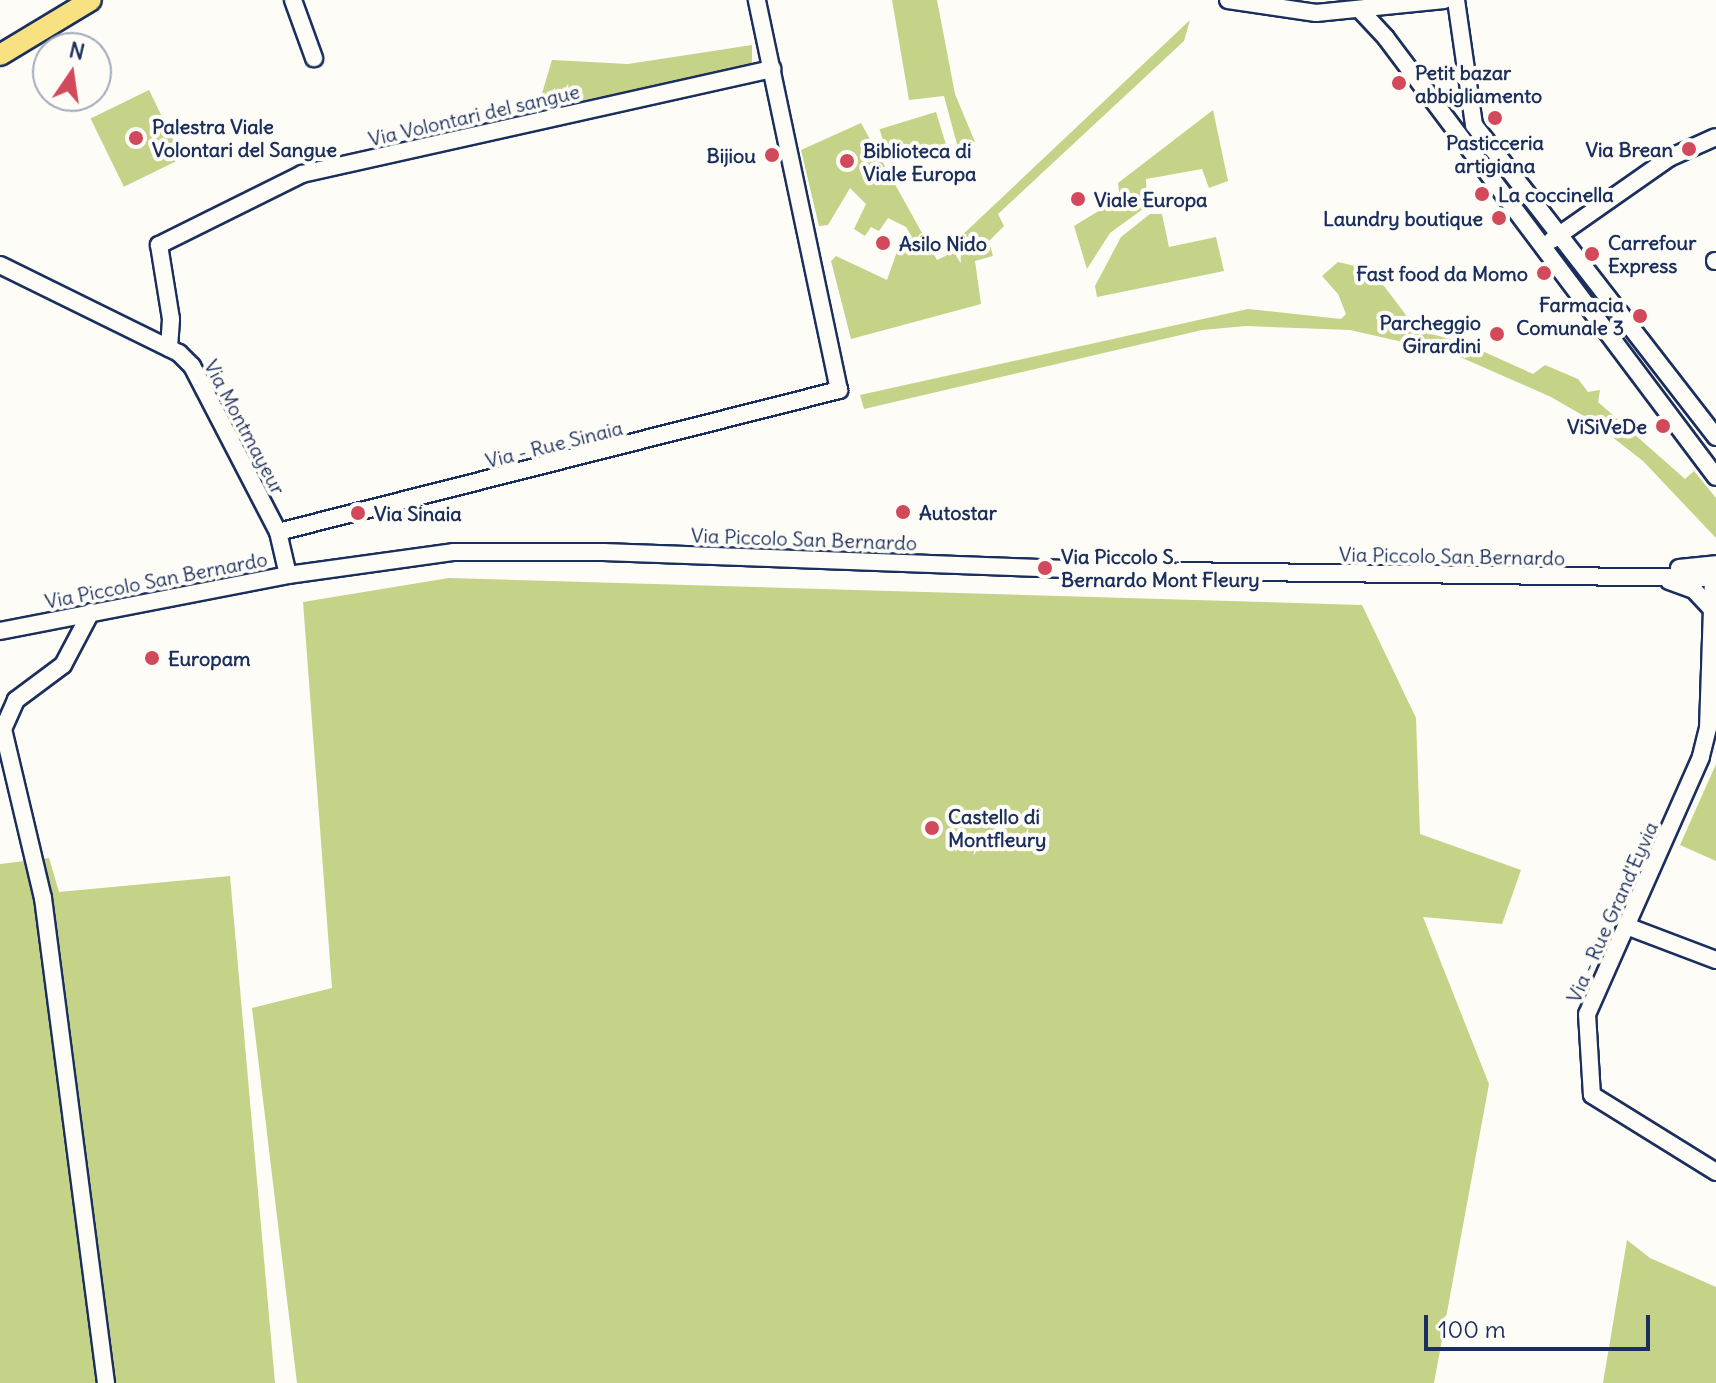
<!DOCTYPE html>
<style>
body{margin:0}
#map{position:relative;width:1716px;height:1383px;overflow:hidden;background:#fdfcf7;font-family:Delius,sans-serif}
div>[style]{position:absolute}
.green>*{inset:0;background:#c4d387;transform-origin:0 0}
.roads{filter:drop-shadow(2px 0 #1b2f5e) drop-shadow(-2px 0 #1b2f5e) drop-shadow(0 2px #1b2f5e) drop-shadow(0 -2px #1b2f5e)}
.minor>*{height:16px;margin:-8px;padding:0 8px;transform-origin:8px;border-radius:8px;background:#fdfcf7}
.major>*{height:20px;margin:-10px;padding:0 10px;transform-origin:10px;border-radius:10px;background:#f8e181}
.dots>*{width:22px;height:22px;translate:-50% -50%;box-sizing:border-box;border:4px solid #fdfcf7;border-radius:50%}
span{translate:-50% -50%;white-space:nowrap;text-align:center;line-height:1.15;-webkit-text-stroke:8px #fdfcf7;paint-order:stroke}
.poi-label{font-size:20px;color:#1b2f5e;font-weight:700}
.left{translate:0 -50%;text-align:left}
.right{translate:-100% -50%;text-align:right}
.street-label{font-size:20px;color:#1b2f5e}
.north{position:absolute;left:32px;top:32px;width:80px;height:80px;box-sizing:border-box;background:#fdfcf7;border:2px solid #a3aaba;border-radius:50%;rotate:13deg;font-size:22px;font-weight:700;line-height:32px;text-align:center;color:#1b2f5e}
.north::after{content:'';display:block;margin:auto;width:28px;height:36px;background:#d1495b;clip-path:polygon(50% 0,100% 100%,50% 72%,0 100%)}
.scale{position:absolute;left:1424px;top:1315px;width:226px;height:36px;box-sizing:border-box;border:4px solid #1b2f5e;border-top:0;padding-left:10px;font-size:24px;line-height:28px;white-space:nowrap;color:#1b2f5e;-webkit-text-stroke:6px #fdfcf7;paint-order:stroke}
</style>
<div id="map">
<div class="green">
<div style="clip-path:polygon(892px 0,937px 0,955px 94px,975px 142px,958px 148px,944px 96px,909px 100px)"></div>
<div style="clip-path:polygon(1190px 20px,1184px 41px,998px 214px,1004px 226px,989px 241px,993px 256px,975px 261px,981px 304px,851px 339px,831px 261px,836px 256px,887px 280px,899px 246px,912px 237px,906px 227px,888px 218px,879px 231px,871px 227px,865px 236px,854px 229px,866px 204px,850px 188px,828px 225px,819px 226px,801px 150px,861px 123px,937px 260px,962px 248px,957px 240px)"></div>
<div style="clip-path:polygon(752px 45px,752px 65px,537px 110px,552px 60px,628px 64px)"></div>
<div style="left:149px;top:90px;width:76px;height:65px;rotate:64deg"></div>
<div style="clip-path:polygon(1213px 110px,1228px 181px,1209px 188px,1202px 169px,1146px 179px,1147px 206px,1110px 233px,1087px 269px,1074px 226px,1120px 198px,1118px 183px)"></div>
<div style="left:936px;top:112px;width:34px;height:59px;rotate:73deg"></div>
<div style="clip-path:polygon(1150px 214px,1162px 214px,1169px 247px,1216px 237px,1224px 271px,1097px 297px,1095px 286px,1121px 237px)"></div>
<div style="clip-path:polygon(1338px 262px,1359px 267px,1384px 286px,1418px 331px,1460px 341px,1533px 374px,1545px 365px,1578px 379px,1588px 392px,1600px 390px,1598px 402px,1685px 479px,1694px 471px,1716px 498px,1716px 538px,1643px 461px,1589px 419px,1551px 397px,1451px 353px,1350px 330px,1246px 326px,1202px 330px,864px 409px,860px 395px,1248px 309px,1341px 319px,1346px 314px,1338px 294px,1322px 276px)"></div>
<div style="clip-path:polygon(449px 578px,1362px 605px,1416px 718px,1420px 834px,1521px 870px,1502px 924px,1423px 917px,1489px 1084px,1434px 1383px,297px 1383px,252px 1008px,332px 988px,303px 602px)"></div>
<div style="clip-path:polygon(1716px 764px,1716px 861px,1680px 845px)"></div>
<div style="clip-path:polygon(49px 858px,59px 892px,230px 876px,275px 1383px,0 1383px,0 864px)"></div>
<div style="clip-path:polygon(1627px 1240px,1650px 1258px,1716px 1287px,1716px 1383px,1603px 1383px)"></div>
</div>
<div class="roads">
<div class="minor">
<div style="left:293px;top:0;width:62px;rotate:70.1deg"></div>
<div style="left:1228px;top:0;width:89px;rotate:8.4deg"></div>
<div style="left:1316px;top:13px;width:129px;rotate:-5.8deg"></div>
<div style="left:1456px;top:0;width:126px;rotate:81.8deg"></div>
<div style="left:1474px;top:125px;width:395px;rotate:52.2deg"></div>
<div style="left:1362px;top:12px;width:35px;rotate:47deg"></div>
<div style="left:1386px;top:38px;width:549px;rotate:53.07deg"></div>
<div style="left:1552px;top:240px;width:143px;rotate:-35deg"></div>
<div style="left:1669px;top:158px;width:51px;rotate:-24.1deg"></div>
<div style="left:1715px;top:261px;width:1px"></div>
<div style="left:0;top:265px;width:199px;rotate:26.2deg"></div>
<div style="left:179px;top:353px;width:18px;rotate:45deg"></div>
<div style="left:192px;top:366px;width:187px;rotate:62.6deg"></div>
<div style="left:278px;top:532px;width:44px;rotate:76.9deg"></div>
<div style="left:169px;top:348px;width:29px;rotate:-86deg"></div>
<div style="left:171px;top:319px;width:75px;rotate:-99.2deg"></div>
<div style="left:159px;top:245px;width:160px;rotate:-26.4deg"></div>
<div style="left:302px;top:174px;width:482px;rotate:-12.6deg"></div>
<div style="left:278px;top:532px;width:579px;rotate:-14.2deg"></div>
<div style="left:839px;top:390px;width:399px;rotate:-101.9deg"></div>
<div style="left:1679px;top:568px;width:37px;rotate:-6deg"></div>
<div style="left:1713px;top:578px;width:150px;rotate:91.9deg"></div>
<div style="left:1708px;top:728px;width:30px;rotate:104deg"></div>
<div style="left:1701px;top:757px;width:281px;rotate:113.9deg"></div>
<div style="left:1587px;top:1014px;width:81px;rotate:86.5deg"></div>
<div style="left:1592px;top:1095px;width:146px;rotate:31.8deg"></div>
<div style="left:1669px;top:581px;width:27px;rotate:20deg"></div>
<div style="left:1694px;top:590px;width:23px;rotate:47deg"></div>
<div style="left:91px;top:612px;width:60px;rotate:117.8deg"></div>
<div style="left:63px;top:665px;width:59px;rotate:143.3deg"></div>
<div style="left:16px;top:700px;width:32px;rotate:114deg"></div>
<div style="left:3px;top:729px;width:174px;rotate:76.7deg"></div>
<div style="left:43px;top:898px;width:489px;rotate:82.6deg"></div>
<div style="left:0;top:631px;width:293px;rotate:-11deg"></div>
<div style="left:288px;top:575px;width:168px;rotate:-7.9deg"></div>
<div style="left:454px;top:552px;width:149px"></div>
<div style="left:603px;top:552px;width:491px;rotate:2.1deg"></div>
<div style="left:1094px;top:570px;width:622px;rotate:0.74deg"></div>
<div style="left:1629px;top:927px;width:93px;rotate:20.8deg"></div>
</div>
<div class="major">
<div style="left:0;top:55px;width:106px;rotate:-31.1deg"></div>
</div>
</div>
<div class="dots">
<div style="left:1399px;top:83px;background:#d1495b"></div>
<div style="left:1495px;top:118px;background:#d1495b"></div>
<div style="left:136px;top:138px;background:#d1495b"></div>
<div style="left:1689px;top:149px;background:#d1495b"></div>
<div style="left:772px;top:155px;background:#d1495b"></div>
<div style="left:847px;top:161px;background:#d1495b"></div>
<div style="left:1482px;top:194px;background:#d1495b"></div>
<div style="left:1078px;top:199px;background:#d1495b"></div>
<div style="left:1499px;top:218px;background:#d1495b"></div>
<div style="left:883px;top:243px;background:#d1495b"></div>
<div style="left:1592px;top:254px;background:#d1495b"></div>
<div style="left:1544px;top:273px;background:#d1495b"></div>
<div style="left:1640px;top:316px;background:#d1495b"></div>
<div style="left:1497px;top:334px;background:#d1495b"></div>
<div style="left:1663px;top:426px;background:#d1495b"></div>
<div style="left:903px;top:512px;background:#d1495b"></div>
<div style="left:358px;top:513px;background:#d1495b"></div>
<div style="left:1045px;top:568px;background:#d1495b"></div>
<div style="left:152px;top:658px;background:#d1495b"></div>
<div style="left:932px;top:828px;background:#d1495b"></div>
</div>
<div class="poi-label">
<span class="left" style="left:1415px;top:84px">Petit bazar<br>abbigliamento</span>
<span class="left" style="left:152px;top:138px">Palestra Viale<br>Volontari del Sangue</span>
<span style="left:1495px;top:154px">Pasticceria<br>artigiana</span>
<span class="right" style="left:1673px;top:149px">Via Brean</span>
<span class="left" style="left:863px;top:162px">Biblioteca di<br>Viale Europa</span>
<span class="right" style="left:756px;top:155px">Bijiou</span>
<span class="left" style="left:1498px;top:194px">La coccinella</span>
<span class="left" style="left:1094px;top:199px">Viale Europa</span>
<span class="right" style="left:1483px;top:218px">Laundry boutique</span>
<span class="left" style="left:1608px;top:254px">Carrefour<br>Express</span>
<span class="left" style="left:899px;top:243px">Asilo Nido</span>
<span class="right" style="left:1528px;top:273px">Fast food da Momo</span>
<span class="right" style="left:1624px;top:316px">Farmacia<br>Comunale 3</span>
<span class="right" style="left:1481px;top:334px">Parcheggio<br>Girardini</span>
<span class="right" style="left:1647px;top:426px">ViSiVeDe</span>
<span class="left" style="left:919px;top:512px">Autostar</span>
<span class="left" style="left:374px;top:513px">Via Sinaia</span>
<span class="left" style="left:1061px;top:568px">Via Piccolo S.<br>Bernardo Mont Fleury</span>
<span class="left" style="left:168px;top:658px">Europam</span>
<span class="left" style="left:948px;top:828px">Castello di<br>Montfleury</span>
</div>
<div class="street-label">
<span style="left:474px;top:115px;rotate:-13deg">Via Volontari del sangue</span>
<span style="left:245px;top:427px;rotate:62deg">Via Montmayeur</span>
<span style="left:554px;top:444px;rotate:-14deg">Via - Rue Sinaia</span>
<span style="left:804px;top:539px;rotate:2deg">Via Piccolo San Bernardo</span>
<span style="left:1452px;top:556px;rotate:1deg">Via Piccolo San Bernardo</span>
<span style="left:156px;top:580px;rotate:-11deg">Via Piccolo San Bernardo</span>
<span style="left:1612px;top:912px;rotate:-66deg">Via - Rue Grand'Eyvia</span>
</div>
<div class="north">N</div>
<div class="scale">100 m</div>
</div>
